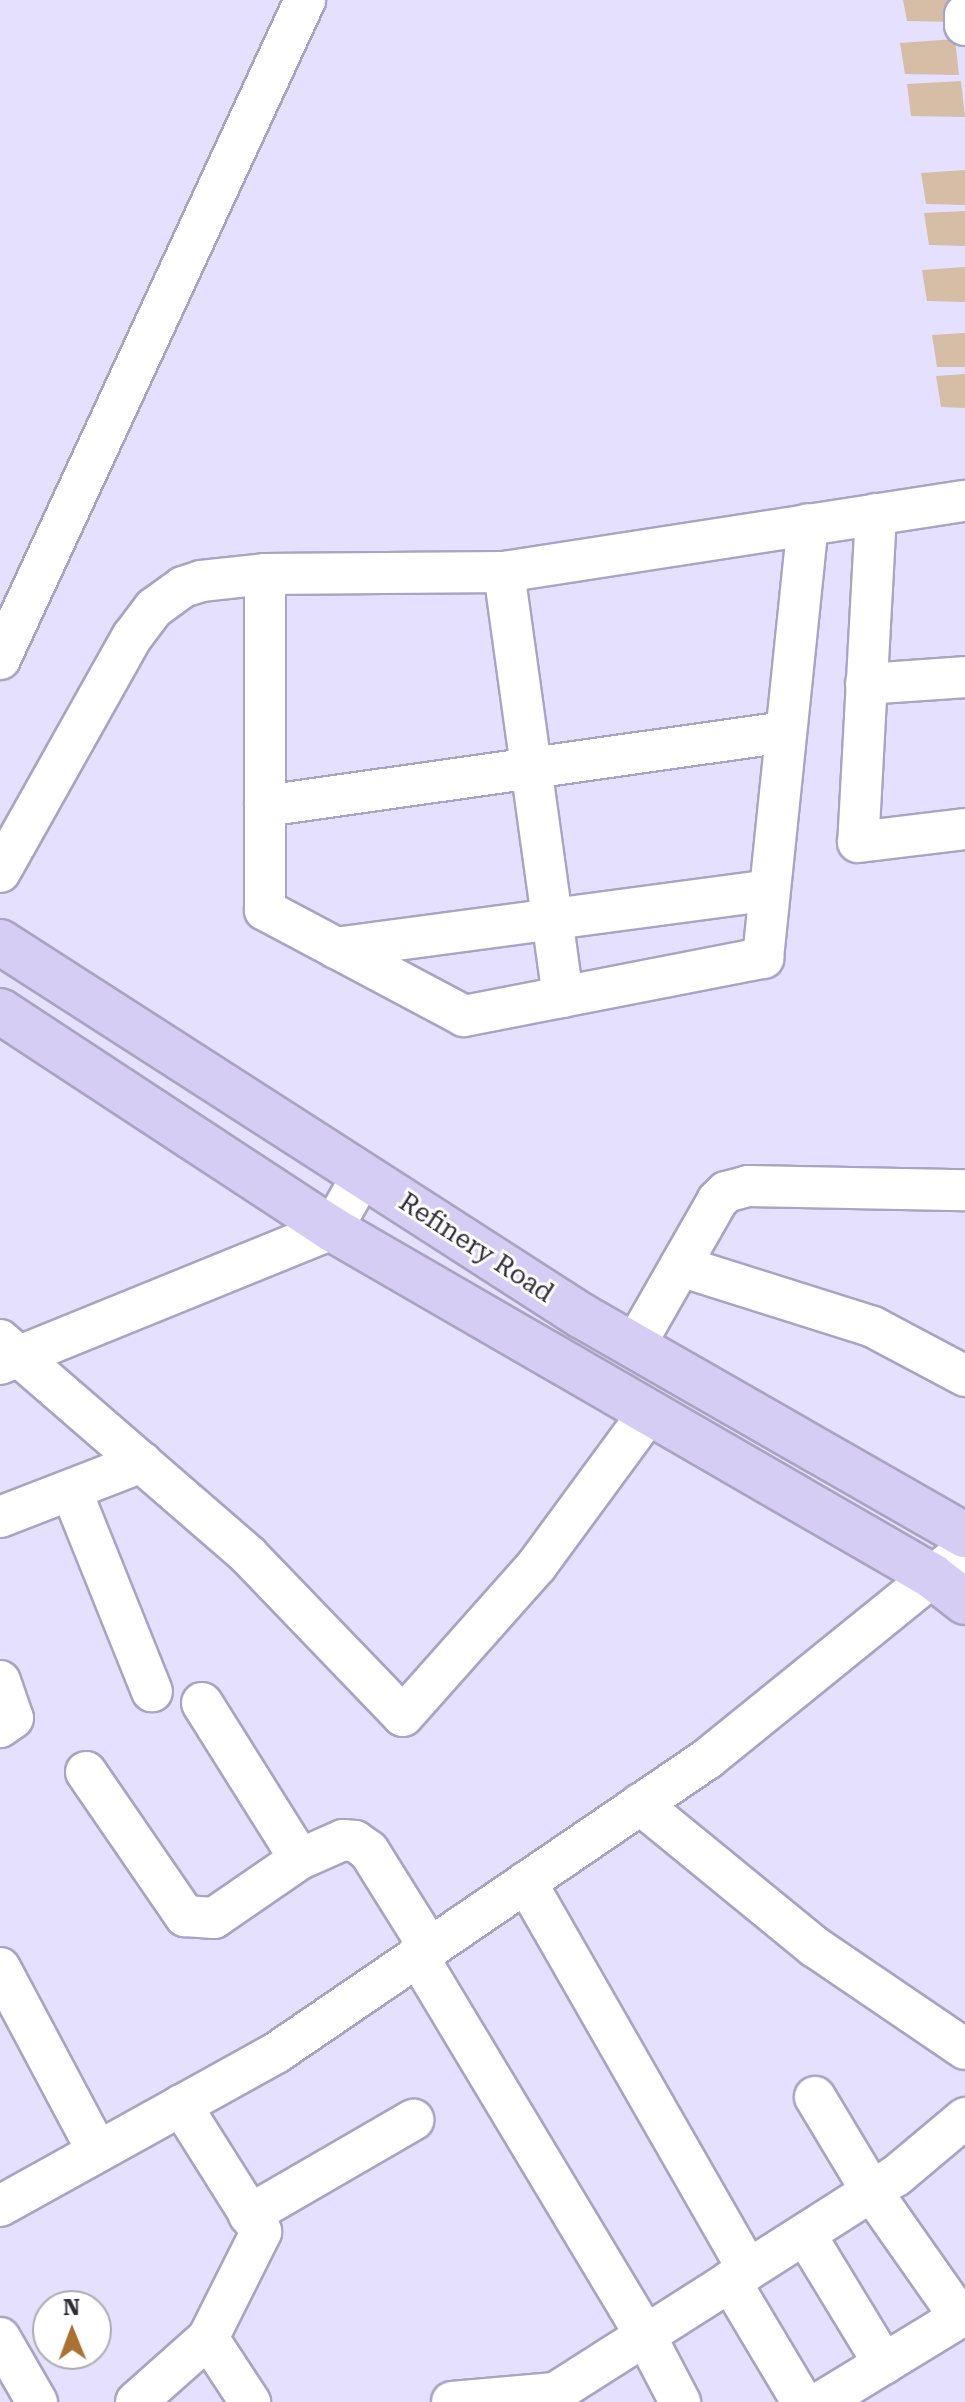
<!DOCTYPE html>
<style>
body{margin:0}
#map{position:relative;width:965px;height:2402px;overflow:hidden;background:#e6e0ff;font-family:"Roboto Serif",serif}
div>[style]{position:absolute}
.building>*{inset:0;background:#d5bda6}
.roads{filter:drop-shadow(2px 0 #a9a4c1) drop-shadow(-2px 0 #a9a4c1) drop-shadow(0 2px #a9a4c1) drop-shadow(0 -2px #a9a4c1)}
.street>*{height:40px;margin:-20px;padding:0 20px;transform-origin:20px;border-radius:20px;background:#fff}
.primary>*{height:44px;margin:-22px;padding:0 22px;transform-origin:22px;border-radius:22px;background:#d6cdf5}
span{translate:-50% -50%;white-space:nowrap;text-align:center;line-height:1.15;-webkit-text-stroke:6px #fff;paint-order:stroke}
.street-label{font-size:26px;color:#2f2c38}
.north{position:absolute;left:32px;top:2290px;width:80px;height:80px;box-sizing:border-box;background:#fff;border:2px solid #acabaf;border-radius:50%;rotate:359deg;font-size:22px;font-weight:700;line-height:32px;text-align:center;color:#2f2c38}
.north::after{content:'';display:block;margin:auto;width:28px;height:36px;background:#ac7131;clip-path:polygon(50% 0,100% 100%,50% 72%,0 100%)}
</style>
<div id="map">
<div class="building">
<div style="clip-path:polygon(903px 0,958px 0,960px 22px,907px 21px)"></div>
<div style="clip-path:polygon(955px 39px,959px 75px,905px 74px,900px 43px)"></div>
<div style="clip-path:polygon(961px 81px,965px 117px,911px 116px,907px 84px)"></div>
<div style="clip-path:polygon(965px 170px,965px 205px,926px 204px,921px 173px)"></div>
<div style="clip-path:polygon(965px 211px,965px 246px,929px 245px,924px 213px)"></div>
<div style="clip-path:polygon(965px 267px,965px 302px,927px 301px,922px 270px)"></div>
<div style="clip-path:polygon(965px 333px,965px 367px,937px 367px,932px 335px)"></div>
<div style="clip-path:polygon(965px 374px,965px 408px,941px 407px,936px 376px)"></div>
</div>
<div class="roads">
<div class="street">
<div style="left:965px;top:15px;width:10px;rotate:90deg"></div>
<div style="left:876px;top:514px;width:328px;rotate:93.1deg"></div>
<div style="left:858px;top:842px;width:108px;rotate:-6.9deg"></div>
<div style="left:504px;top:572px;width:429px;rotate:82.1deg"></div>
<div style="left:265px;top:574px;width:336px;rotate:90deg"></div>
<div style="left:265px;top:910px;width:225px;rotate:28deg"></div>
<div style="left:464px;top:1016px;width:305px;rotate:-11deg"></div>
<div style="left:763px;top:958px;width:436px;rotate:-84.1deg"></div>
<div style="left:0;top:659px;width:726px;rotate:-65.16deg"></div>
<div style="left:866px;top:684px;width:99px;rotate:-4deg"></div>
<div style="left:265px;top:806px;width:525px;rotate:-8.1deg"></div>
<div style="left:0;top:872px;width:270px;rotate:-60.7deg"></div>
<div style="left:132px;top:637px;width:36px;rotate:-53deg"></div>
<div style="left:154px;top:608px;width:36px;rotate:-36deg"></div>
<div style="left:183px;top:587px;width:19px;rotate:-18deg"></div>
<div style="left:201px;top:581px;width:64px;rotate:-6.2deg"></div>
<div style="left:265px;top:574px;width:239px;rotate:-0.5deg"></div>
<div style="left:504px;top:572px;width:466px;rotate:-8.8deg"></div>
<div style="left:336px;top:948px;width:437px;rotate:-7.6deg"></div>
<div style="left:680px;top:1266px;width:202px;rotate:17.5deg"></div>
<div style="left:873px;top:1327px;width:104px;rotate:28deg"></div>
<div style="left:0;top:1340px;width:328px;rotate:40.9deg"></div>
<div style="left:248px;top:1555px;width:223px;rotate:46.1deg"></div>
<div style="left:403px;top:1716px;width:202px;rotate:-48.4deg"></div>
<div style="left:537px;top:1565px;width:187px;rotate:-53.7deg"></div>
<div style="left:635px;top:1345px;width:166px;rotate:-60.3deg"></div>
<div style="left:717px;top:1201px;width:13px;rotate:-45deg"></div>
<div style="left:726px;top:1192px;width:23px;rotate:-15deg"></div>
<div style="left:748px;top:1186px;width:217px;rotate:1.1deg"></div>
<div style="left:0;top:1364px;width:358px;rotate:-22.1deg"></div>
<div style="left:332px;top:1229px;width:61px;rotate:-60.5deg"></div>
<div style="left:71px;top:1490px;width:217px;rotate:68.1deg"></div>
<div style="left:0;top:1517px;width:152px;rotate:-21.2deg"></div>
<div style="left:0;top:1681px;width:39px;rotate:71deg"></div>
<div style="left:13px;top:1718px;width:16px;rotate:145deg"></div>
<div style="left:202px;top:1703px;width:184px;rotate:57.9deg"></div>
<div style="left:86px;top:1772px;width:175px;rotate:55.5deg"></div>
<div style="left:185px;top:1916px;width:29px;rotate:4deg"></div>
<div style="left:214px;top:1918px;width:104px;rotate:-34.5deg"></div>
<div style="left:300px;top:1859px;width:47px;rotate:-23.8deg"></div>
<div style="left:343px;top:1840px;width:12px;rotate:5deg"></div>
<div style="left:355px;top:1841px;width:17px;rotate:36deg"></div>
<div style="left:369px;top:1851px;width:113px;rotate:58deg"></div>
<div style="left:640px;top:1804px;width:226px;rotate:39.3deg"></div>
<div style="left:815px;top:1947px;width:181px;rotate:34.2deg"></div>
<div style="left:526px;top:1882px;width:447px;rotate:60.2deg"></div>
<div style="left:417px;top:1955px;width:443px;rotate:59deg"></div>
<div style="left:645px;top:2335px;width:76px;rotate:62.4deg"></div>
<div style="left:0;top:1968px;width:208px;rotate:62deg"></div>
<div style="left:815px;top:2097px;width:111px;rotate:59deg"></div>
<div style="left:872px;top:2192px;width:153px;rotate:54.9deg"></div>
<div style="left:0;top:2206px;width:316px;rotate:-29deg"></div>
<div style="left:276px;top:2053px;width:522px;rotate:-34.3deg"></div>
<div style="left:707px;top:1759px;width:332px;rotate:-39deg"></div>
<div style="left:249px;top:2215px;width:190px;rotate:-30.1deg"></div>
<div style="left:805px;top:2234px;width:152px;rotate:58.7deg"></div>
<div style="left:730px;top:2281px;width:141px;rotate:59.2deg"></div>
<div style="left:0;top:2338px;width:74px;rotate:60deg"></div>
<div style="left:208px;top:2338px;width:77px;rotate:56.7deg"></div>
<div style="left:136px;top:2402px;width:96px;rotate:-41.6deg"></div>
<div style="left:208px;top:2338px;width:119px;rotate:-63.4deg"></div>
<div style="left:261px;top:2232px;width:150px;rotate:-122.2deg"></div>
<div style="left:452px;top:2402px;width:103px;rotate:-5deg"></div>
<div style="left:555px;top:2393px;width:404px;rotate:-32.5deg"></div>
<div style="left:896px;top:2176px;width:90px;rotate:-40deg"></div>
<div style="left:821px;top:2402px;width:169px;rotate:-31.4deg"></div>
</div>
<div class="primary">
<div style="left:0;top:942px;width:692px;rotate:32.73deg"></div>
<div style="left:582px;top:1316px;width:441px;rotate:29.8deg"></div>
<div style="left:0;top:1011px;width:397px;rotate:33.3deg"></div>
<div style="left:332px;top:1229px;width:693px;rotate:30.04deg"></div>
<div style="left:932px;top:1576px;width:42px;rotate:38.2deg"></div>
</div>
</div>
<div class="street-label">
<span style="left:476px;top:1248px;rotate:33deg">Refinery Road</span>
</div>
<div class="north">N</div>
</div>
